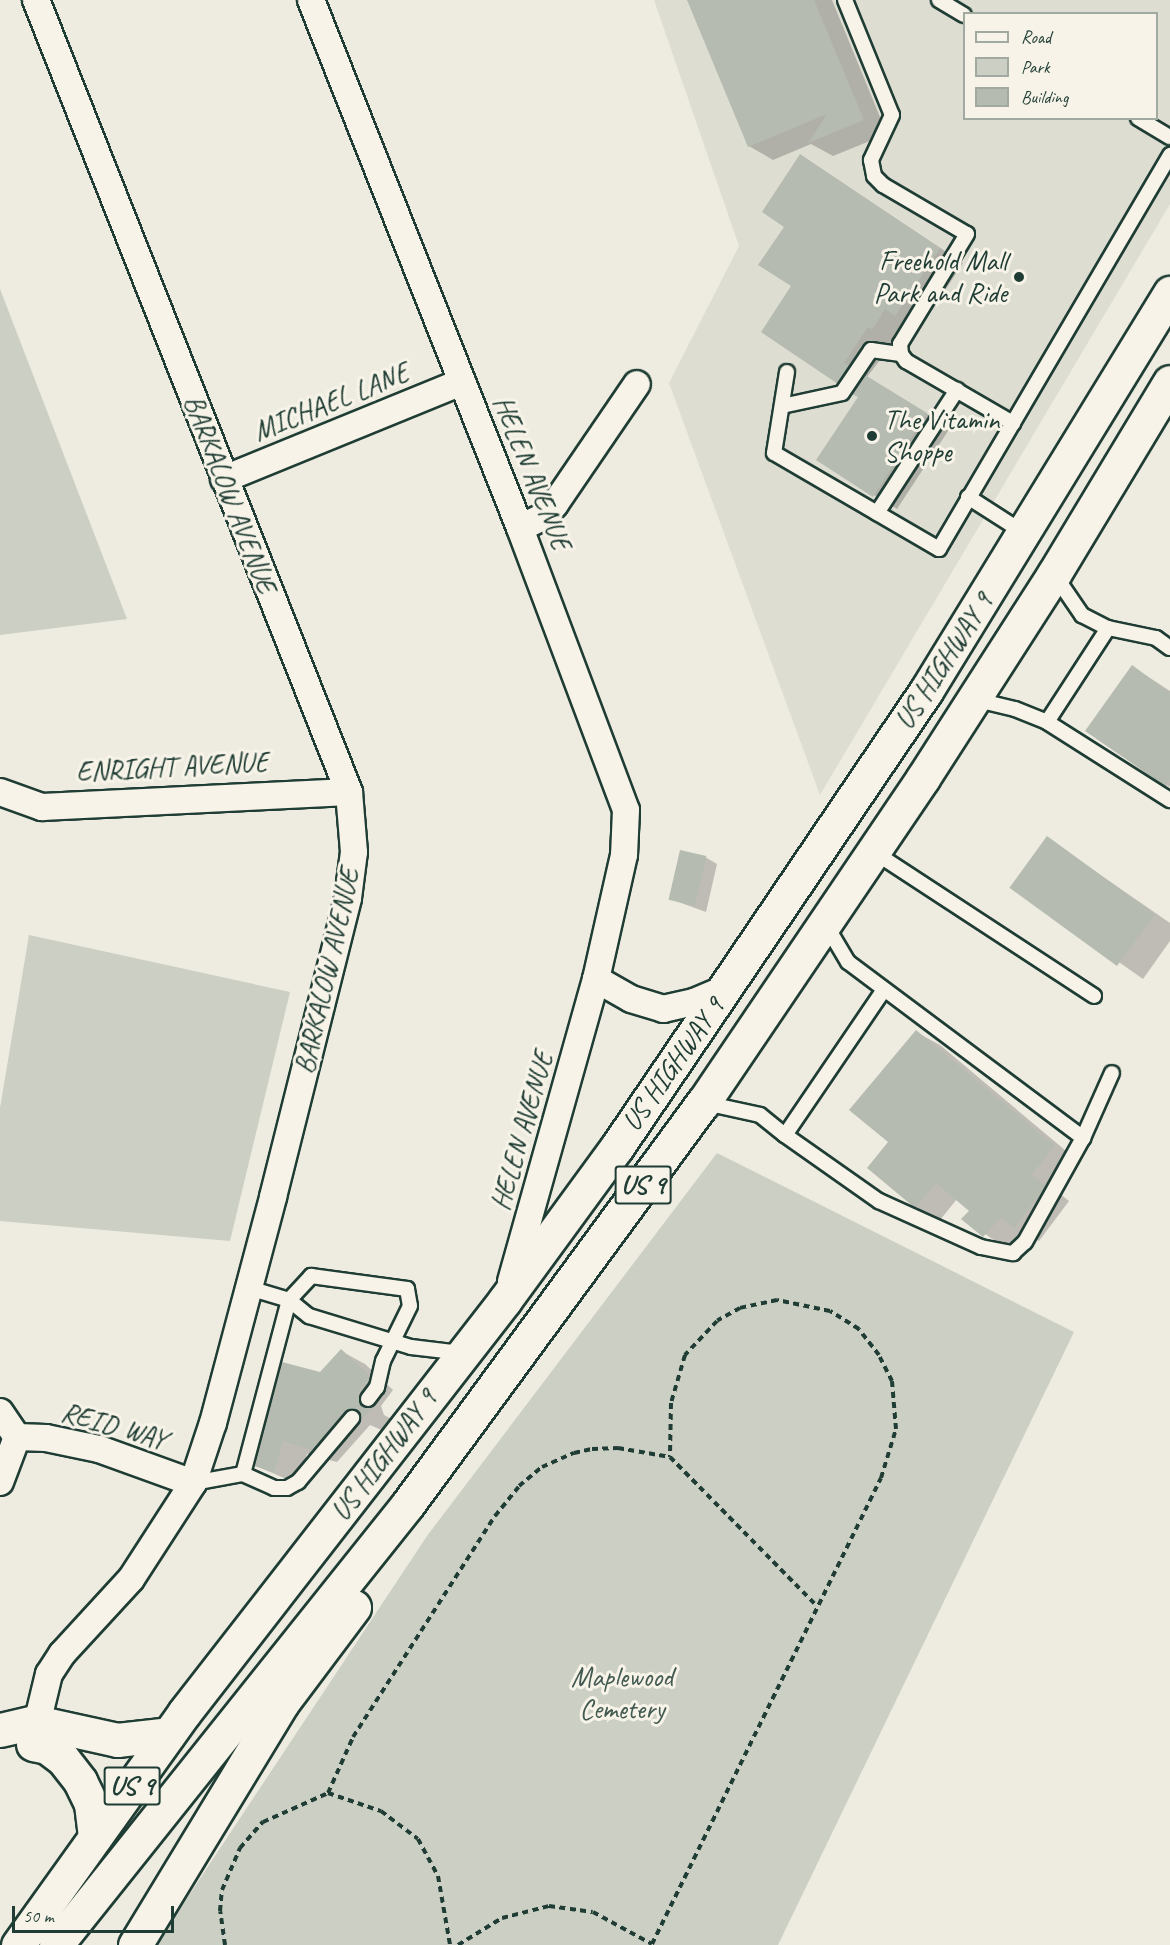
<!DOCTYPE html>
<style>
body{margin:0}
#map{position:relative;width:1170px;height:1945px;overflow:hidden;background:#eeece1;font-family:Caveat,sans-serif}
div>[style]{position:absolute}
.built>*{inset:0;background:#ddddd2}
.green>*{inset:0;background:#cccfc4}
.shadow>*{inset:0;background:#0003}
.building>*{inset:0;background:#b5bbb0;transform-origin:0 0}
.path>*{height:4px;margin-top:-2px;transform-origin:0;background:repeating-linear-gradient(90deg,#1f3d34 0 6px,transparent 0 10.5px)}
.roads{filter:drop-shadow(2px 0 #1f3d34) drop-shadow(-2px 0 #1f3d34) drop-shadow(0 2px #1f3d34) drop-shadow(0 -2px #1f3d34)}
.service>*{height:14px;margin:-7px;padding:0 7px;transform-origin:7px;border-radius:7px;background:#f7f3e8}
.minor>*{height:26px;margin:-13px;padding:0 13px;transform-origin:13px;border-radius:13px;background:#f7f3e8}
.primary>*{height:33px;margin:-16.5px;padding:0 16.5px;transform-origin:16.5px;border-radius:16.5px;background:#f7f3e8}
.trunk>*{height:33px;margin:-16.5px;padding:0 16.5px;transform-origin:16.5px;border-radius:16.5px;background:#f7f3e8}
.dots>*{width:16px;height:16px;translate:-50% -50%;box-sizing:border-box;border:3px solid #f7f3e8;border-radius:50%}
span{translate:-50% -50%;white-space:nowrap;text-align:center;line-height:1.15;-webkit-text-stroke:6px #f7f3e8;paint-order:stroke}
.shield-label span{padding:2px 4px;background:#f7f3e8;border:2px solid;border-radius:4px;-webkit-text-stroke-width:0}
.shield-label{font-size:27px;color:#1f3d34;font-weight:700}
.poi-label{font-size:28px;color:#1f3d34}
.right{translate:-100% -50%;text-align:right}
.left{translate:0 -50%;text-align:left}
.street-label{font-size:28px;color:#1f3d34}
.park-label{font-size:28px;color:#425a51}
.legend{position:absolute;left:963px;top:12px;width:195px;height:108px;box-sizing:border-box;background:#f7f3e8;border:2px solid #a1aaa0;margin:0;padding:8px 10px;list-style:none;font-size:18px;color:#1f3d34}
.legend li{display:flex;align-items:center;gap:12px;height:30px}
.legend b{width:30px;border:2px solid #a1aaa0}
.scale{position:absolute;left:12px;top:1906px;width:162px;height:27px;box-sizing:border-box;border:3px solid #1f3d34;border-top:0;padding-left:8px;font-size:18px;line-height:21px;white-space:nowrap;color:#1f3d34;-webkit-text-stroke:4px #f7f3e8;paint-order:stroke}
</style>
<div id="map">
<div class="built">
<div style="clip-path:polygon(evenodd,654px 0,1170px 0,1170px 204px,820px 795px,669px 383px,739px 246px,654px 0,964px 14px,1156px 14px,1156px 118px,964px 118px,964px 14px)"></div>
</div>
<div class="green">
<div style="clip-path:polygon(0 289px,127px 619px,0 635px)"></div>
<div style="clip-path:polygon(29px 935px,290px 992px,230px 1241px,0 1221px,0 1108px)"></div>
<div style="clip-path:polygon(717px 1153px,1074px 1332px,778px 1945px,156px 1945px,427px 1536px)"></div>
</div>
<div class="shadow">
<div style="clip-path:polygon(689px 0,832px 0,887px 134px,833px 156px,811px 144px,773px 160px,749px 146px)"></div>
<div style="clip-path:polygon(801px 156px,963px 263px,920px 328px,909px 322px,867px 377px,950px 428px,897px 509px,874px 495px,860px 397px,838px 382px,793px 286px,786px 226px)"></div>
<div style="clip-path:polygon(1133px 667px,1170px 691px,1170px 787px,1165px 785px)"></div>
<div style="clip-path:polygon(1047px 838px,1170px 923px,1170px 941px,1143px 979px,1012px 887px)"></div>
<div style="clip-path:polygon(705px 857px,717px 864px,706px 912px,670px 899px)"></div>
<div style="clip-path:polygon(916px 1032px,940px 1045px,1078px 1161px,1054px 1189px,1069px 1201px,1039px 1241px,1023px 1232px,1008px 1250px,964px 1219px,971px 1210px,957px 1199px,940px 1220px,912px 1205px,890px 1142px)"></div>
<div style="clip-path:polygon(341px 1351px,365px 1364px,393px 1390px,381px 1406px,384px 1415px,395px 1421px,386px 1432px,370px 1425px,337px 1462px,307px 1454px,298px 1484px,256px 1466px)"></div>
</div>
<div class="building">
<div style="clip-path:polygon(687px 0,814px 0,864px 120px,808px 143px,827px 114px,748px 147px)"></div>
<div style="clip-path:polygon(800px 154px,940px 248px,895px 316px,885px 309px,872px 330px,868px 327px,844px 363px,850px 366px,838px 384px,761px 332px,791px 286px,758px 265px,784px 227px,762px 212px)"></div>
<div style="clip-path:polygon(865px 375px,927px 413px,873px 497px,816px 460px,858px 397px,852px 394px)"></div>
<div style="clip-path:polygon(1132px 665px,1170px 693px,1170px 779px,1165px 786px,1085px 731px)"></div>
<div style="left:1047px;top:836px;width:133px;height:64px;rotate:36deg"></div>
<div style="left:680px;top:850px;width:27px;height:51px;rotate:13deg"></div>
<div style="clip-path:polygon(916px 1030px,1055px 1146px,1031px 1175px,1046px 1186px,1014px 1228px,1001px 1217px,983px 1237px,961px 1219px,969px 1211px,936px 1183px,915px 1208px,867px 1168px,888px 1142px,849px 1110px)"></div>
<div style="clip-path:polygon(341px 1349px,370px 1376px,358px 1392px,362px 1406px,373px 1406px,361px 1420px,357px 1411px,346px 1412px,313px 1450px,283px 1441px,274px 1472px,254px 1466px,282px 1362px,320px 1372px)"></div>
</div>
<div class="path">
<div style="left:328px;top:1793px;width:56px;rotate:18.8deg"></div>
<div style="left:381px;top:1811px;width:46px;rotate:37.1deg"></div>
<div style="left:418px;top:1839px;width:42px;rotate:61.6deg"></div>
<div style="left:438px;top:1876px;width:70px;rotate:80.1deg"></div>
<div style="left:652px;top:1944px;width:519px;rotate:-63.83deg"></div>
<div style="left:881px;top:1478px;width:51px;rotate:-73deg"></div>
<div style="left:896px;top:1429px;width:48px;rotate:-94.8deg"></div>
<div style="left:892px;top:1381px;width:29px;rotate:-117deg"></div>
<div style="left:879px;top:1355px;width:33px;rotate:-128deg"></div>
<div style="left:859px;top:1329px;width:34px;rotate:-148deg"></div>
<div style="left:830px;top:1311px;width:54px;rotate:-168.3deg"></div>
<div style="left:777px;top:1300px;width:38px;rotate:168deg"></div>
<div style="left:740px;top:1308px;width:26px;rotate:151deg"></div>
<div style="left:717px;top:1321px;width:47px;rotate:133.3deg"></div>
<div style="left:685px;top:1355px;width:50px;rotate:106.3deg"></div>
<div style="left:671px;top:1403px;width:54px;rotate:91.1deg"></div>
<div style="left:225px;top:1945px;width:34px;rotate:-98deg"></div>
<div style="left:220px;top:1911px;width:21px;rotate:-85deg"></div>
<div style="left:222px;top:1890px;width:46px;rotate:-66.8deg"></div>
<div style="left:240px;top:1848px;width:35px;rotate:-49deg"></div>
<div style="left:263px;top:1822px;width:71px;rotate:-24deg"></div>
<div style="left:328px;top:1793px;width:61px;rotate:-65.9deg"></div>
<div style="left:353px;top:1737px;width:263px;rotate:-57.3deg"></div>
<div style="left:495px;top:1516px;width:38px;rotate:-51deg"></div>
<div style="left:519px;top:1486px;width:30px;rotate:-40deg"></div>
<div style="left:542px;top:1467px;width:35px;rotate:-24deg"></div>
<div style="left:574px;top:1453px;width:18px;rotate:-13deg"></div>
<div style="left:592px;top:1449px;width:26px;rotate:-2deg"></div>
<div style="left:618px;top:1448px;width:53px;rotate:9.8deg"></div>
<div style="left:670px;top:1457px;width:208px;rotate:45.4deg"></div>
<div style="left:458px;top:1945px;width:52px;rotate:-31.5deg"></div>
<div style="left:502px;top:1918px;width:49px;rotate:-14.3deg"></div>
<div style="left:549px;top:1906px;width:44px;rotate:7.8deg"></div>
<div style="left:593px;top:1912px;width:67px;rotate:28.5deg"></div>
</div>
<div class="roads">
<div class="service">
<div style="left:845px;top:0;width:124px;rotate:67.8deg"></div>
<div style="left:892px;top:115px;width:50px;rotate:115deg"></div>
<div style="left:871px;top:160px;width:16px;rotate:79deg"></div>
<div style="left:874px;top:176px;width:13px;rotate:45deg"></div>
<div style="left:883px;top:185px;width:97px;rotate:30.3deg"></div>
<div style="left:967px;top:234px;width:129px;rotate:121.3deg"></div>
<div style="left:900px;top:344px;width:10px;rotate:84deg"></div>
<div style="left:901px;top:354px;width:9px;rotate:54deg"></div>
<div style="left:906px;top:361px;width:124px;rotate:30.1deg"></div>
<div style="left:939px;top:0;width:29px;rotate:31deg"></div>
<div style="left:1138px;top:118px;width:37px;rotate:31deg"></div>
<div style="left:787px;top:372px;width:82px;rotate:99.1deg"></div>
<div style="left:774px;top:453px;width:191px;rotate:30.2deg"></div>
<div style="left:939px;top:549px;width:457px;rotate:-59.6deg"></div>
<div style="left:782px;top:406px;width:61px;rotate:-12.2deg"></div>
<div style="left:842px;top:393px;width:52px;rotate:-56deg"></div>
<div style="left:871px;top:350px;width:30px;rotate:8deg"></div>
<div style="left:968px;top:497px;width:67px;rotate:32.7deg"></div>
<div style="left:877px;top:513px;width:147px;rotate:-57deg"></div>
<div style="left:1054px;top:574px;width:50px;rotate:55.7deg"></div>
<div style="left:1082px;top:615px;width:29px;rotate:27deg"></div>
<div style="left:1108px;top:628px;width:49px;rotate:11.8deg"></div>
<div style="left:1156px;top:638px;width:17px;rotate:36deg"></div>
<div style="left:973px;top:699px;width:43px;rotate:13.4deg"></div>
<div style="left:1015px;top:709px;width:35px;rotate:22deg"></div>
<div style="left:1047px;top:722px;width:146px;rotate:32.4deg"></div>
<div style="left:1047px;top:722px;width:112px;rotate:-57deg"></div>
<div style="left:874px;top:852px;width:263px;rotate:33.2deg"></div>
<div style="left:826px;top:925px;width:43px;rotate:59.3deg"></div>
<div style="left:848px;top:962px;width:294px;rotate:36.8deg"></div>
<div style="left:883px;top:991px;width:174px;rotate:124.2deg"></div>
<div style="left:785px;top:1135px;width:115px;rotate:35.1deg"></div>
<div style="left:879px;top:1201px;width:112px;rotate:24.3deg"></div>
<div style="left:981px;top:1247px;width:33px;rotate:11deg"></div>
<div style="left:1013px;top:1253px;width:16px;rotate:-43deg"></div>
<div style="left:1025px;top:1242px;width:119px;rotate:-60.9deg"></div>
<div style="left:1083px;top:1138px;width:71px;rotate:-66deg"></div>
<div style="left:705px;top:1103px;width:56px;rotate:12.3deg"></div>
<div style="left:760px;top:1115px;width:32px;rotate:39deg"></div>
<div style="left:249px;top:1288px;width:42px;rotate:16.7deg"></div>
<div style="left:289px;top:1300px;width:26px;rotate:39deg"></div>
<div style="left:309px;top:1316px;width:107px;rotate:16.9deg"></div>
<div style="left:411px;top:1347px;width:50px;rotate:6.8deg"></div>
<div style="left:243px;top:1474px;width:180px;rotate:-75.2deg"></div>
<div style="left:289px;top:1300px;width:33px;rotate:-47deg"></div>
<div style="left:311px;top:1276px;width:97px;rotate:7.7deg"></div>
<div style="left:407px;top:1289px;width:17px;rotate:80deg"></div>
<div style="left:410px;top:1306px;width:61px;rotate:116.1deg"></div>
<div style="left:383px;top:1361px;width:27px;rotate:103deg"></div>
<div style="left:377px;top:1387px;width:15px;rotate:127deg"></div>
<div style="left:193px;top:1483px;width:51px;rotate:-10.2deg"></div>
<div style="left:243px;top:1474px;width:34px;rotate:24deg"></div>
<div style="left:274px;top:1488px;width:13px"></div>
<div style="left:287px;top:1488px;width:13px;rotate:-29deg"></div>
<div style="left:298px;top:1482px;width:84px;rotate:-49.8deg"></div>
</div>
<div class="minor">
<div style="left:311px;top:0;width:568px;rotate:68.4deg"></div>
<div style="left:520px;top:528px;width:301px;rotate:69.4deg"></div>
<div style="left:626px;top:810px;width:45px;rotate:92.5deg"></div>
<div style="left:624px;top:855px;width:127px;rotate:102.7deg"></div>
<div style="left:596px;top:979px;width:314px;rotate:105.7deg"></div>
<div style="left:224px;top:479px;width:257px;rotate:-22.2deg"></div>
<div style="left:520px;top:528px;width:28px;rotate:-26deg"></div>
<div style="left:545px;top:516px;width:16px;rotate:-50deg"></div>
<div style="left:555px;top:504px;width:145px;rotate:-55.7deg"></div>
<div style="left:0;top:792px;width:45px;rotate:19.7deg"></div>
<div style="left:42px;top:807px;width:307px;rotate:-2.8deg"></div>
<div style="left:596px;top:979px;width:40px;rotate:29.7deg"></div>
<div style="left:631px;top:999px;width:34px;rotate:17deg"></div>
<div style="left:663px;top:1009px;width:32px;rotate:-13deg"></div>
<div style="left:694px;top:1002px;width:34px;rotate:-23deg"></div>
<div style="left:0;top:1412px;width:30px;rotate:56deg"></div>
<div style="left:17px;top:1437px;width:48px;rotate:110.7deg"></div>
<div style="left:17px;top:1437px;width:29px;rotate:2deg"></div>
<div style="left:46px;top:1438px;width:54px;rotate:11.7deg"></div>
<div style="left:99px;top:1449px;width:100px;rotate:19.9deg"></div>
<div style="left:33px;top:1740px;width:68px;rotate:-76.4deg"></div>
<div style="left:49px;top:1674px;width:24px;rotate:-57deg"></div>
<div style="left:62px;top:1654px;width:102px;rotate:-47.4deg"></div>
<div style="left:131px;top:1579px;width:114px;rotate:-57.1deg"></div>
<div style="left:193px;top:1483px;width:63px;rotate:-71.6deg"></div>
<div style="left:213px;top:1423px;width:234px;rotate:-75.1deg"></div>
<div style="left:273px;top:1197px;width:308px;rotate:-75.9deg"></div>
<div style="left:348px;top:898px;width:46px;rotate:-82.6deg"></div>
<div style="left:354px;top:852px;width:60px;rotate:-94.8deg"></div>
<div style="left:349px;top:792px;width:852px;rotate:-111.56deg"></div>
</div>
<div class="primary">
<div style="left:0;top:1730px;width:37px;rotate:-13deg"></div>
</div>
<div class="trunk">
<div style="left:36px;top:1722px;width:83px;rotate:12.5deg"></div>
<div style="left:117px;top:1740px;width:52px;rotate:-6.6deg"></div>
<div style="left:33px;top:1744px;width:14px;rotate:12deg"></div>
<div style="left:47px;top:1747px;width:20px;rotate:37deg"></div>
<div style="left:63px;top:1759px;width:28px;rotate:52deg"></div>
<div style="left:80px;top:1781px;width:25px;rotate:64deg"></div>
<div style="left:91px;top:1804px;width:33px;rotate:83deg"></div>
<div style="left:18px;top:1945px;width:285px;rotate:-54.4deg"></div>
<div style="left:184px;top:1713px;width:523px;rotate:-52.14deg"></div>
<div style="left:505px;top:1300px;width:190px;rotate:-53.8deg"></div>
<div style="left:617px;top:1147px;width:551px;rotate:-55.88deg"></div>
<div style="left:926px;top:691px;width:467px;rotate:-58.5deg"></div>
<div style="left:56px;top:1945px;width:564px;rotate:-51.4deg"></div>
<div style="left:408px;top:1504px;width:498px;rotate:-53.7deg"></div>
<div style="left:703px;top:1103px;width:392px;rotate:-55.9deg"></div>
<div style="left:923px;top:778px;width:242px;rotate:-57.3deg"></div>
<div style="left:1054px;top:574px;width:224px;rotate:-58.9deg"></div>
<div style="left:135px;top:1945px;width:283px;rotate:-58.7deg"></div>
<div style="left:282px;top:1703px;width:120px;rotate:-53.1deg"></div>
</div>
</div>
<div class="dots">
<div style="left:1019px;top:277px;background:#1f3d34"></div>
<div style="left:872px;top:436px;background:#1f3d34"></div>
</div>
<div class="shield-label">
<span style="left:643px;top:1185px">US 9</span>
<span style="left:132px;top:1786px">US 9</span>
</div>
<div class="poi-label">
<span class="right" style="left:1007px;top:277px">Freehold Mall<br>Park and Ride</span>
<span class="left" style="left:884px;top:436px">The Vitamin<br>Shoppe</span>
</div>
<div class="street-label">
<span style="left:331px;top:402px;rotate:-22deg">MICHAEL LANE</span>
<span style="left:532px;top:473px;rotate:68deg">HELEN AVENUE</span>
<span style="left:230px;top:494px;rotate:69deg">BARKALOW AVENUE</span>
<span style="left:944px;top:661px;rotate:-57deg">US HIGHWAY 9</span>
<span style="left:172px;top:767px;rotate:-3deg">ENRIGHT AVENUE</span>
<span style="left:327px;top:971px;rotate:-77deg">BARKALOW AVENUE</span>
<span style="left:673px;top:1064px;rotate:-55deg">US HIGHWAY 9</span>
<span style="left:522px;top:1131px;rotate:-74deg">HELEN AVENUE</span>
<span style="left:114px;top:1426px;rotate:16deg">REID WAY</span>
<span style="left:384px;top:1455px;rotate:-53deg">US HIGHWAY 9</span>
</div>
<div class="park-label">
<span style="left:622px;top:1693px">Maplewood<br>Cemetery</span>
</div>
<ul class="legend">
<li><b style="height:8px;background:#f7f3e8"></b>Road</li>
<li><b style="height:16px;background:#cccfc4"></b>Park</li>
<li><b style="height:16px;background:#b5bbb0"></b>Building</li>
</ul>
<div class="scale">50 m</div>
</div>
